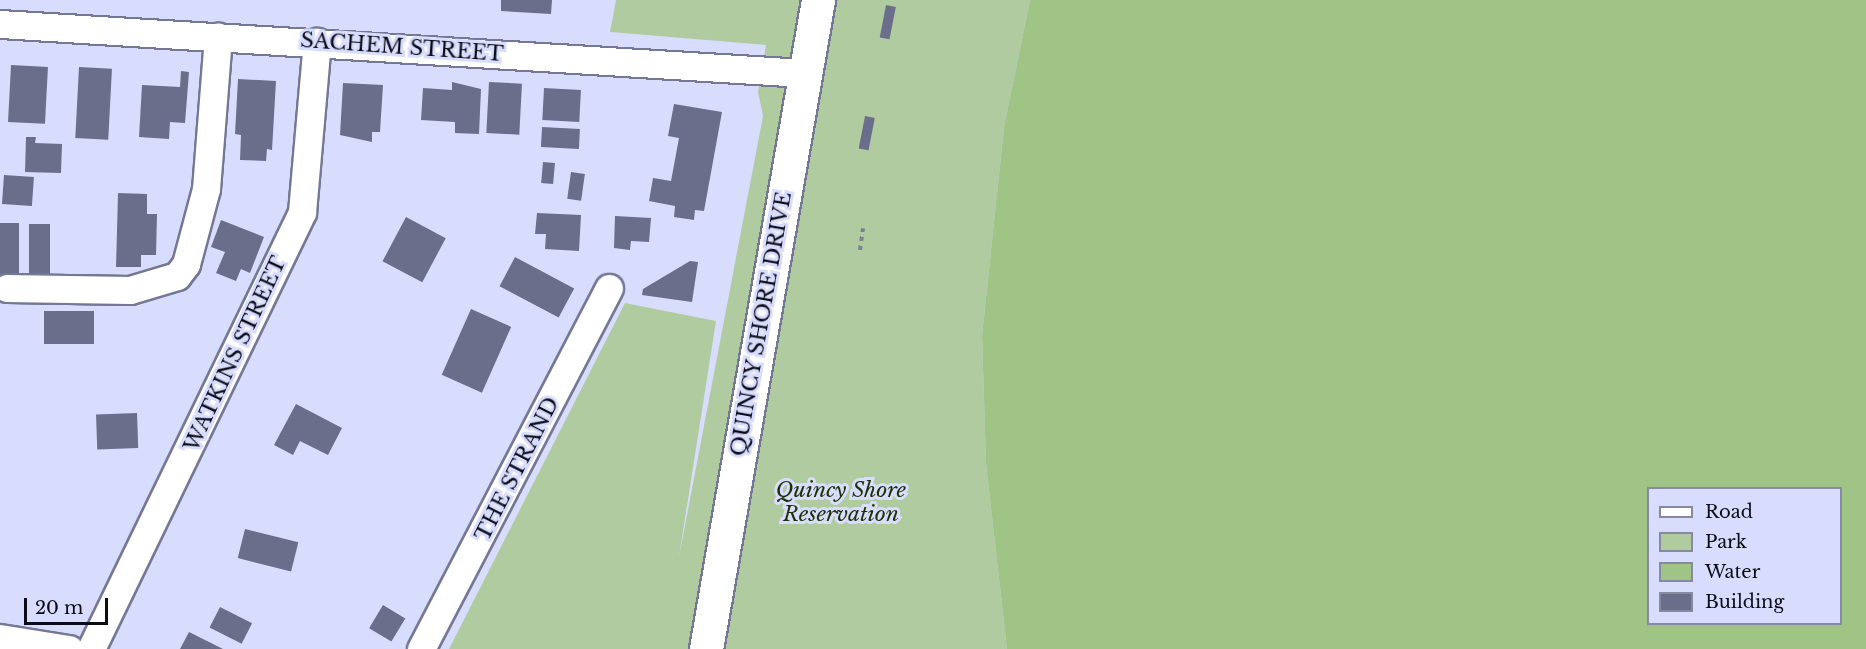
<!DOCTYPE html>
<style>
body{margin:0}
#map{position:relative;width:1866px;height:649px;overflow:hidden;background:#d9ddfd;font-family:"Libre Baskerville",serif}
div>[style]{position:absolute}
.green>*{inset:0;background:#b1cba1}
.water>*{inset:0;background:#9fc486}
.building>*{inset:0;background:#6a6e8a;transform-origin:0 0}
.path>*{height:4px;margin-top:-2px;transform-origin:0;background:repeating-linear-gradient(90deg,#7e8097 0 4.5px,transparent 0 9px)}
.roads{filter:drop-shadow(2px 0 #747894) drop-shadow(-2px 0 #747894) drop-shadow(0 2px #747894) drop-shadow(0 -2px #747894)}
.street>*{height:27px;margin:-13.5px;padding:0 13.5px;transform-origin:13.5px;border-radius:13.5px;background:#fff}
.secondary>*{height:33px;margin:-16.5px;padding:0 16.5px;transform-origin:16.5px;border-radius:16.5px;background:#fff}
span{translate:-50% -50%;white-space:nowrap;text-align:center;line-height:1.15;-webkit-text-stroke:6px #d9ddfd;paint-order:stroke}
.street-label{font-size:21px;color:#0b0c16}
.park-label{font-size:21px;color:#1a3104;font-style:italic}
.legend{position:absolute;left:1647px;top:487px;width:195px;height:138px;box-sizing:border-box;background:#d9ddfd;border:2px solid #8789a1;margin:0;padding:8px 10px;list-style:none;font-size:18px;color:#0b0c16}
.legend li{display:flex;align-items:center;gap:12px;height:30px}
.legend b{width:30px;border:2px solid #8789a1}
.scale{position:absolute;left:24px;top:598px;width:84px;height:27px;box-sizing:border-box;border:3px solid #0b0c16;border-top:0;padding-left:8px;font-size:18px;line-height:21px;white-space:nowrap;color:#0b0c16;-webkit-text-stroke:4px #d9ddfd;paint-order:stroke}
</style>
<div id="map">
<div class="green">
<div style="clip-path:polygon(616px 0,1030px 0,1004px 127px,982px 336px,986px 464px,1007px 649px,449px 649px,625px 303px,716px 321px,679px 557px,763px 116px,758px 92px,766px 45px,610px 32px)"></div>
</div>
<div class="water">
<div style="clip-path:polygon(evenodd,1030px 0,1866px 0,1866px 649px,1007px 649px,986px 464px,982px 336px,1004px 127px,1030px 0,1648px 488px,1840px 488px,1840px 624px,1648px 624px,1648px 488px)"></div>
</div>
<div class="building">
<div style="clip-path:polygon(501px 0,552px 0,551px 14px,501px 11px)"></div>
<div style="left:886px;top:5px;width:10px;height:33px;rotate:11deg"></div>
<div style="left:11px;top:65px;width:37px;height:57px;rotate:3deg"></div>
<div style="left:79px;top:67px;width:33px;height:71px;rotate:3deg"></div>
<div style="clip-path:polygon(181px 71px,189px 72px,185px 123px,170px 122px,169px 139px,139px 137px,142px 85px,180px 87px)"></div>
<div style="clip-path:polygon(238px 79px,276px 81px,272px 150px,267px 149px,266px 161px,240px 160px,241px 135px,235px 134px)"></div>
<div style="clip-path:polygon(452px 82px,481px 89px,479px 134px,455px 133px,455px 122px,421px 120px,423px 88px,452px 90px)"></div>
<div style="left:489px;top:82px;width:33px;height:51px;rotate:3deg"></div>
<div style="clip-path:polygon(343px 83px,383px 85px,380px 132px,372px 132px,372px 142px,340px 135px)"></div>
<div style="left:544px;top:88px;width:37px;height:32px;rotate:3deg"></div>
<div style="clip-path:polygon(674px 104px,722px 112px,704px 211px,695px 210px,694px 220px,674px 217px,675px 206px,649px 201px,653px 178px,671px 181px,679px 138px,668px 136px)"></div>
<div style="left:865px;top:116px;width:10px;height:33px;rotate:11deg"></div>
<div style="left:542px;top:127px;width:38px;height:20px;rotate:3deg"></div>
<div style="clip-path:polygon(26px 137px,36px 137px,35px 143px,62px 144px,61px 173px,25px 172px)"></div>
<div style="left:543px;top:162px;width:12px;height:21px;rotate:5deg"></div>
<div style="left:571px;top:172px;width:14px;height:27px;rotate:8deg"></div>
<div style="left:4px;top:175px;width:30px;height:29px;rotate:4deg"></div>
<div style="clip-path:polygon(118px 193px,147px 194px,147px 214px,157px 214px,156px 255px,141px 255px,141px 267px,116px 267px)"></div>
<div style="clip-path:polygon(537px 213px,581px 215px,579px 251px,545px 249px,546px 234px,535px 234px)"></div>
<div style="clip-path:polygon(615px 216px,651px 218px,649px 242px,631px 241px,630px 250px,614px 248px)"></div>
<div style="left:406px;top:217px;width:45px;height:50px;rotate:28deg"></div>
<div style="clip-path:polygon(221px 220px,264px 237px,250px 273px,241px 269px,236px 281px,216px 273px,225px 252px,211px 247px)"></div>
<div style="left:0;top:223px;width:19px;height:51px"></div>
<div style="left:29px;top:224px;width:21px;height:51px"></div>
<div style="left:515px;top:257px;width:67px;height:33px;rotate:28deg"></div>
<div style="clip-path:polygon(690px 261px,698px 262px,692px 302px,642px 295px,643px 289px)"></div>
<div style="left:471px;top:309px;width:44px;height:72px;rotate:24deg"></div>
<div style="left:94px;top:311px;width:33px;height:50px;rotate:90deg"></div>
<div style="clip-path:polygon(296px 404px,342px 428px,328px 455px,300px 441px,293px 455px,274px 445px)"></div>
<div style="left:137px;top:413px;width:35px;height:41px;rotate:88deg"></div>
<div style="left:245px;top:529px;width:55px;height:30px;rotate:14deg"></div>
<div style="left:383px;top:605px;width:26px;height:27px;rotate:31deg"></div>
<div style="left:220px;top:607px;width:36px;height:23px;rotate:27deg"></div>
<div style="clip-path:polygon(189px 632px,223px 649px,180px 649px)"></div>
</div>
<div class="path">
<div style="left:860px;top:250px;width:22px;rotate:-82deg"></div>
</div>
<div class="roads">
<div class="street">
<div style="left:0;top:24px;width:804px;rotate:3.49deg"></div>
<div style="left:7px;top:288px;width:123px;rotate:0.9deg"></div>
<div style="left:130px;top:290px;width:49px;rotate:-16.6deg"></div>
<div style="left:177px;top:276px;width:15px;rotate:-53deg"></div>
<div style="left:186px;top:264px;width:78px;rotate:-75.1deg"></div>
<div style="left:206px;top:189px;width:153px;rotate:-85.5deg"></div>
<div style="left:0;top:638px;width:70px;rotate:9.1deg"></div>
<div style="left:91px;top:649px;width:485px;rotate:-64.2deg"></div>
<div style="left:302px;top:212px;width:171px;rotate:-85deg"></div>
<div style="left:421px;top:649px;width:407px;rotate:-62.5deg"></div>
</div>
<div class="secondary">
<div style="left:706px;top:649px;width:659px;rotate:-80.21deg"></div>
</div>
</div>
<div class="street-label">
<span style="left:402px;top:47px;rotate:4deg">SACHEM STREET</span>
<span style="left:761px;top:324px;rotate:-80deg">QUINCY SHORE DRIVE</span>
<span style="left:235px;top:354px;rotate:-65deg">WATKINS STREET</span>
<span style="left:517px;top:469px;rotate:-63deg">THE STRAND</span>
</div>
<div class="park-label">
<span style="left:841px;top:502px">Quincy Shore<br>Reservation</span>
</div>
<ul class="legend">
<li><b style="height:8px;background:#fff"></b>Road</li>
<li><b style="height:16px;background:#b1cba1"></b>Park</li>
<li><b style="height:16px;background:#9fc486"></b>Water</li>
<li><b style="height:16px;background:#6a6e8a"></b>Building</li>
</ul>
<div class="scale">20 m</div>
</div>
